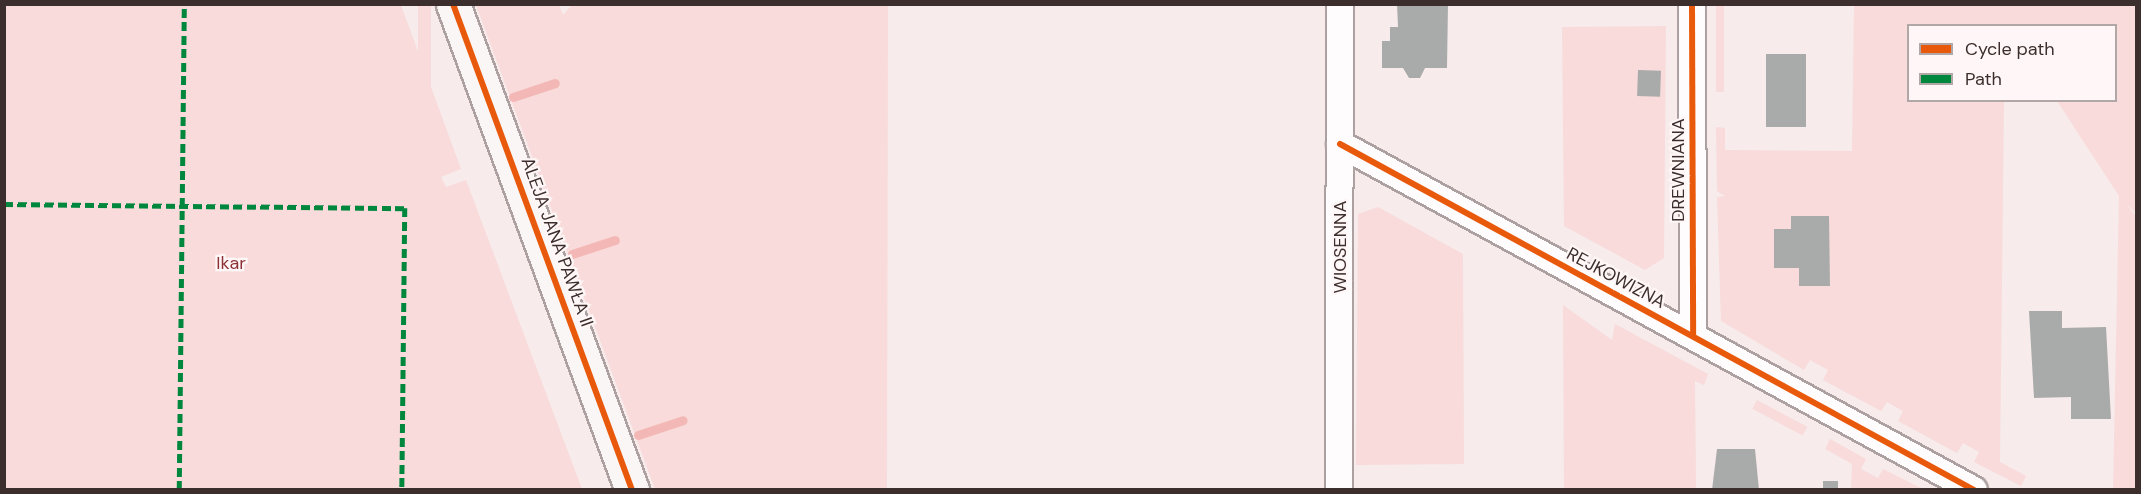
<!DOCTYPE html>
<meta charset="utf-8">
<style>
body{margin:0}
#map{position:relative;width:2141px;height:494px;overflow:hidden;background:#f7ebeb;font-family:"DM Sans",sans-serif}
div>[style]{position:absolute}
.green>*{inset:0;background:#f8dbda;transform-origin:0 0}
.stream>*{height:9px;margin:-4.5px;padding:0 4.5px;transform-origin:4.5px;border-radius:4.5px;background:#f3b7b6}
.building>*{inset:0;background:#a9abaa;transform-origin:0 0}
.roads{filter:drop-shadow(2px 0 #aca0a0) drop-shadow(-2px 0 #aca0a0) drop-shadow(0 2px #aca0a0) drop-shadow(0 -2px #aca0a0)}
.street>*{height:26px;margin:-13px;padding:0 13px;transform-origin:13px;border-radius:13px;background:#fefcfc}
.secondary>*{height:33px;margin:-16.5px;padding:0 16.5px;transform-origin:16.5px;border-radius:16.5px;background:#faf6f6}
.quiet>*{height:4.5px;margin-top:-2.25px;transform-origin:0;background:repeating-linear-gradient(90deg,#00873e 0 9px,transparent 0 13.5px)}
.cycleway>*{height:6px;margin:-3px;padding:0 3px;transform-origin:3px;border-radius:3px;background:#e8590c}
span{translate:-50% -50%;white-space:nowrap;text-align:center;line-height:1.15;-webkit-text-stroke:4.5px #fff7f7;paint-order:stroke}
.street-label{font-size:18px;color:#3c2e2d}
.park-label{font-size:18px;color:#8e3136}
.frame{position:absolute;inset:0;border:6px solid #3c2e2d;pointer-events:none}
.legend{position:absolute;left:1907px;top:24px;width:210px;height:78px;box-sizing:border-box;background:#fff7f7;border:2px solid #b1a7a6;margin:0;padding:8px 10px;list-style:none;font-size:18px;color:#3c2e2d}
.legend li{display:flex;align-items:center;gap:12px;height:30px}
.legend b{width:30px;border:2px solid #b1a7a6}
</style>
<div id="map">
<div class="green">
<div style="clip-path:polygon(4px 5px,401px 5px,461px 169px,441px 177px,446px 187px,466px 180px,582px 489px,5px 489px)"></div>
<div style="left:418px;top:5px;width:13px;height:516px"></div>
<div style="clip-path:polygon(572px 5px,888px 5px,887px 489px,655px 489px,476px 5px,559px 5px,563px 15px)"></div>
<div style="left:1716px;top:5px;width:8px;height:87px"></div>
<div style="clip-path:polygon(1854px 5px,2136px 5px,2136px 213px,2126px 204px,2136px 216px,2136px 489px,2113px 489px,2119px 196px,2057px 101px,2116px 100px,2116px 26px,1908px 26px,1908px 100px,2004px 101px,2000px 462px,2026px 476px,2021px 486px,1974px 462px,1979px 452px,1963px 443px,1957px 453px,1898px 421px,1903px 411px,1887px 402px,1881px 411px,1823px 380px,1828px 370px,1810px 360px,1804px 370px,1721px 321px,1717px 197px,1725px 196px,1717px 191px,1716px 127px,1725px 128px,1725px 150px,1852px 151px)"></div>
<div style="clip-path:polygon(1666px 26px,1664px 258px,1645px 270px,1564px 226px,1562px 27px)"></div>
<div style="clip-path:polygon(1378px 207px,1463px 254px,1464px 464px,1356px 465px,1358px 214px)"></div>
<div style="clip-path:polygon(1563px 305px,1612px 340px,1615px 324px,1708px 374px,1704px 385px,1695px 381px,1696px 489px,1564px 489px)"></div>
<div style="left:1757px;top:400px;width:57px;height:10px;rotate:28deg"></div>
<div style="clip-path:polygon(1830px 439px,1866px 459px,1861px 469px,1878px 478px,1883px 469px,1923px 489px,1851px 489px,1852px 464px,1825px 449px)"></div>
</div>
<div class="stream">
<div style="left:513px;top:97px;width:44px;rotate:-18.4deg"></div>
<div style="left:572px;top:254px;width:45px;rotate:-18deg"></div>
<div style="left:638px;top:435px;width:47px;rotate:-18.4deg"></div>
</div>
<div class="building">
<div style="clip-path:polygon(1397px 4px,1448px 4px,1447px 68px,1425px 68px,1420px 78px,1409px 78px,1403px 68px,1382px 68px,1382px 41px,1390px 41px,1390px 27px,1398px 27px)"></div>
<div style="left:1766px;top:54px;width:40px;height:73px"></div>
<div style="left:1638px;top:70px;width:23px;height:26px;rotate:2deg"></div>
<div style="clip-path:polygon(1791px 216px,1829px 216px,1830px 286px,1799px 286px,1799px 268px,1774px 268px,1774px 229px,1791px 229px)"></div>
<div style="clip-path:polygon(2029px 311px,2062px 311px,2062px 328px,2106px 327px,2111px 419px,2071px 419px,2071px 397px,2034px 398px)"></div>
<div style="clip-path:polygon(1717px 449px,1755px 449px,1759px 490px,1712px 490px)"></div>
<div style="left:1823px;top:481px;width:15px;height:9px"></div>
</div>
<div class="roads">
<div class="street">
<div style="left:1692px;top:4px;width:332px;rotate:89.8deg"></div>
<div style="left:1340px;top:144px;width:722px;rotate:28.62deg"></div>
<div style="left:1339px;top:490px;width:486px;rotate:-89.9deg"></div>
</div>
<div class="secondary">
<div style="left:453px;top:4px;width:518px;rotate:69.78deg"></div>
</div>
</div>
<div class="quiet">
<div style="left:4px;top:204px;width:401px;rotate:0.6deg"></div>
<div style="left:405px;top:208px;width:282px;rotate:90.6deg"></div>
<div style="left:179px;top:490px;width:486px;rotate:-89.4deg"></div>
</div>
<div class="cycleway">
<div style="left:453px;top:4px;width:518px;rotate:69.78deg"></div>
<div style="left:1692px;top:4px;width:332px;rotate:89.8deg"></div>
<div style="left:1340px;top:144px;width:722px;rotate:28.62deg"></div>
</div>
<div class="street-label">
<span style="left:1678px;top:170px;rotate:-90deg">DREWNIANA</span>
<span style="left:557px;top:242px;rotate:70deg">ALEJA JANA PAWŁA II</span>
<span style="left:1340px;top:247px;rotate:-90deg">WIOSENNA</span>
<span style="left:1616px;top:278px;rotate:28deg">REJKOWIZNA</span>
</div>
<div class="park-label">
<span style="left:231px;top:263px">Ikar</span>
</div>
<div class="frame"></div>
<ul class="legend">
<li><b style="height:8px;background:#e8590c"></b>Cycle path</li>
<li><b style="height:8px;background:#00873e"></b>Path</li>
</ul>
</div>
